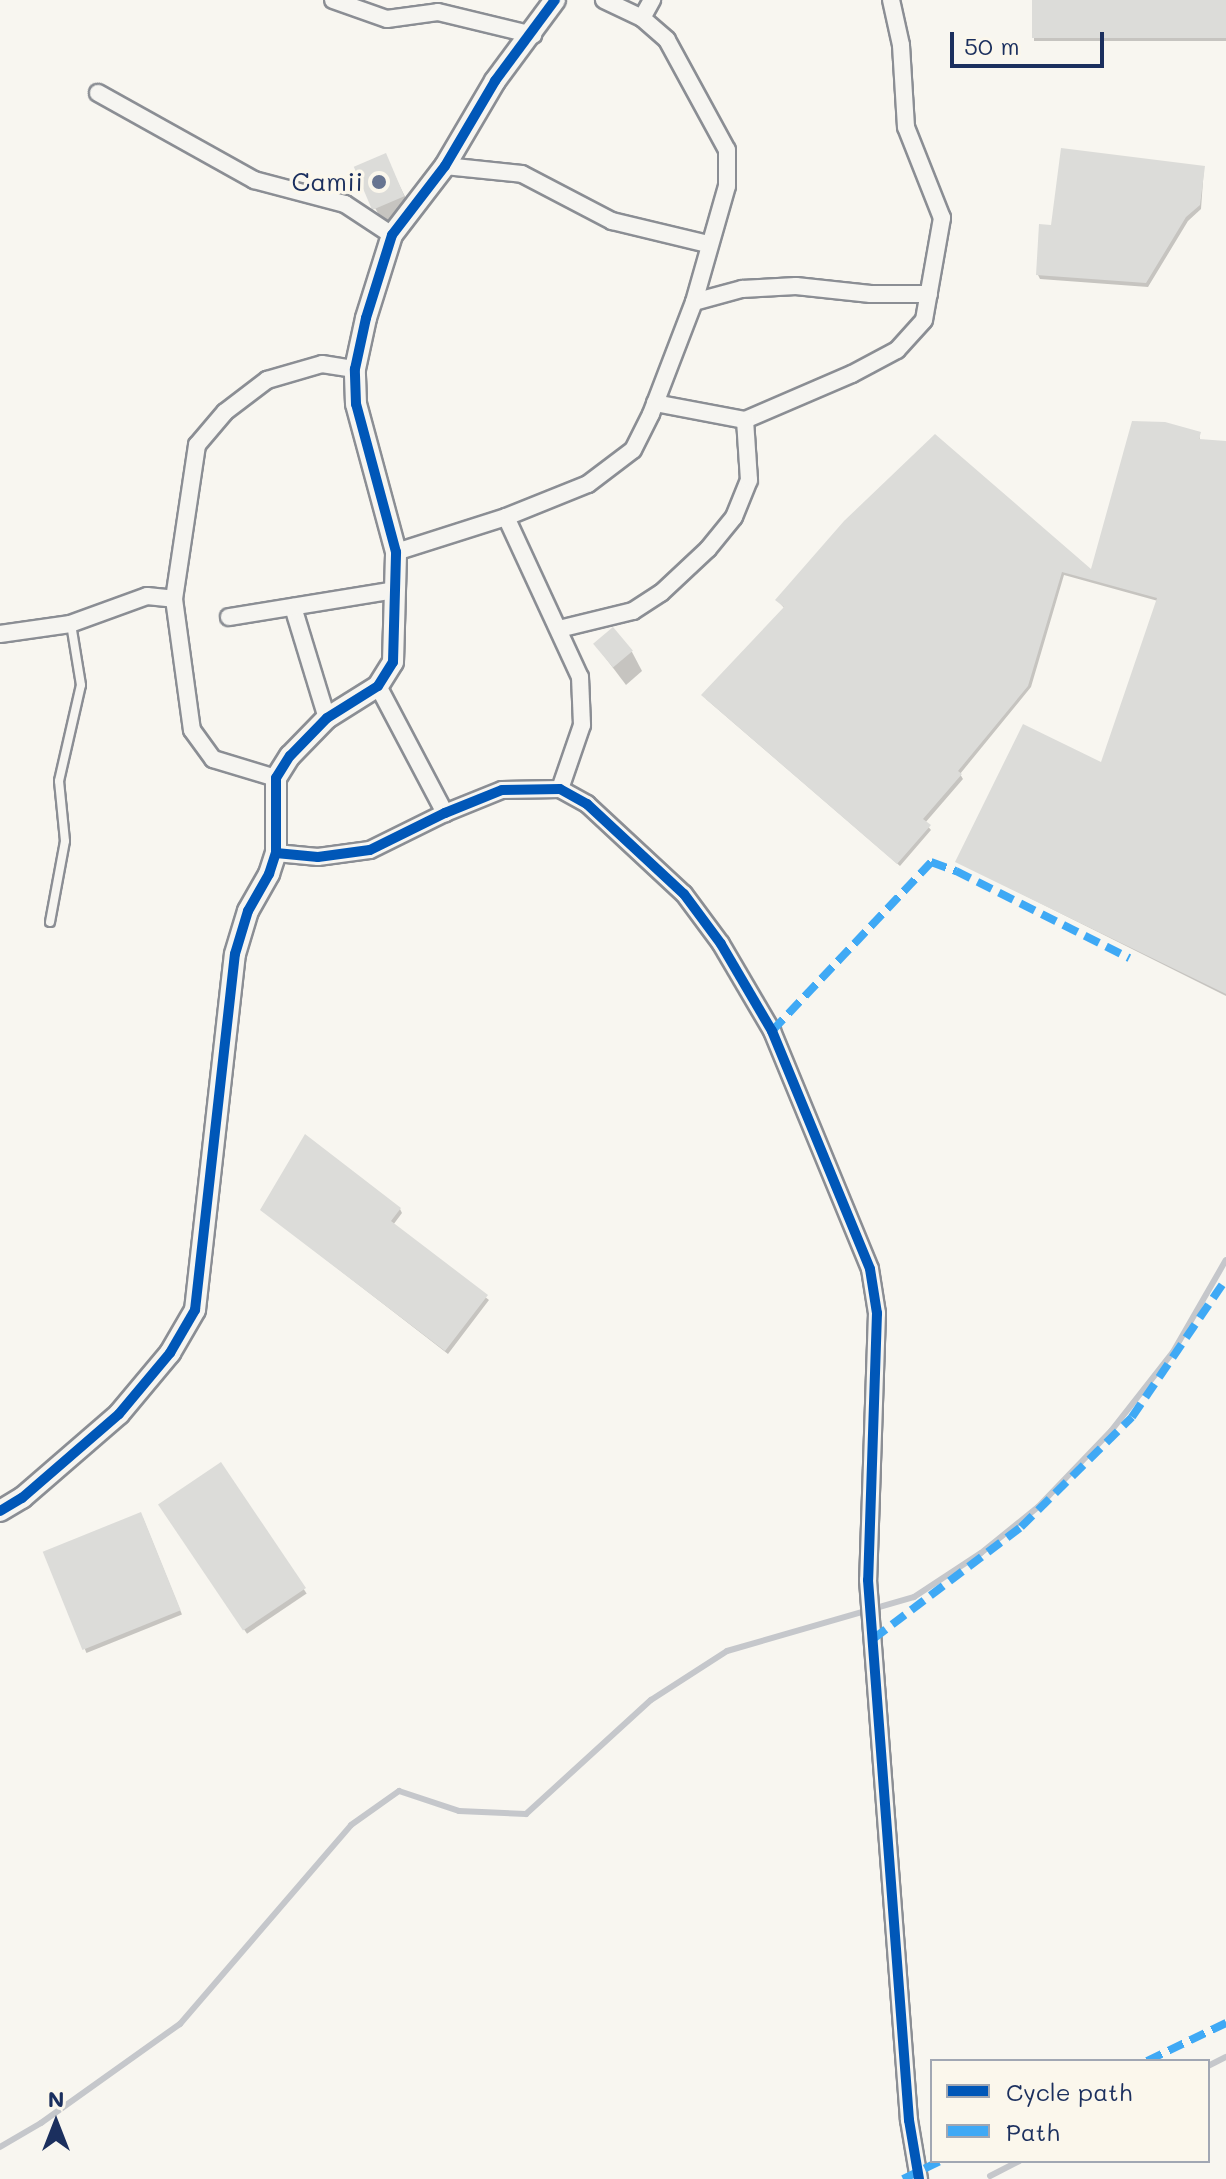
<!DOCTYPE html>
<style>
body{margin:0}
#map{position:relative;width:1226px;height:2179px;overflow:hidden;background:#f8f6f0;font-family:Mali,sans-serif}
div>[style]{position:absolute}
.shadow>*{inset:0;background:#0003;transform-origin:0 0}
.stream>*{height:6px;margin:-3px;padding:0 3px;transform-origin:3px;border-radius:3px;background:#c5c7cb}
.building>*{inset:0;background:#dcdcd9;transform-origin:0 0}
.roads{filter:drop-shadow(2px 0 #8b8e94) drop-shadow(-2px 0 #8b8e94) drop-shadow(0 2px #8b8e94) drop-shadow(0 -2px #8b8e94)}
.service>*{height:8px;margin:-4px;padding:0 4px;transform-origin:4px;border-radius:4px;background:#f6f5f1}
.minor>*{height:16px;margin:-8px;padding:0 8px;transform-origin:8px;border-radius:8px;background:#f6f5f1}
.tertiary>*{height:20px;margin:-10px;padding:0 10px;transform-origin:10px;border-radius:10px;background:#f6f5f1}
.quiet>*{height:8px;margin-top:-4px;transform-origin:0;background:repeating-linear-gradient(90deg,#3fa9f5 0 16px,transparent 0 24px)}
.cycleway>*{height:10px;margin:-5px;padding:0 5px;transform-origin:5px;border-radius:5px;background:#0057b8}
.dots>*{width:22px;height:22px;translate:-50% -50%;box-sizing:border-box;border:4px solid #fbf7ec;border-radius:50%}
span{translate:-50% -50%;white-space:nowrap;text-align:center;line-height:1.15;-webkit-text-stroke:7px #fbf7ec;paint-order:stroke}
.poi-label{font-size:26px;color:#1b2f5e}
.right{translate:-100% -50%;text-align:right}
.legend{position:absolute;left:930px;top:2059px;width:280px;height:104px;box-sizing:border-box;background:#fbf7ec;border:2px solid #a1a7b3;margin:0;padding:10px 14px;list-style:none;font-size:24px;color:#1b2f5e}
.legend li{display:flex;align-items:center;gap:16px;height:40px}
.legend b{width:40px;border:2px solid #a1a7b3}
.north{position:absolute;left:16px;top:2083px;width:80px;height:80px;-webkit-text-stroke:6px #fbf7ec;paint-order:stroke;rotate:0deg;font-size:22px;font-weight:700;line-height:32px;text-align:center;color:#1b2f5e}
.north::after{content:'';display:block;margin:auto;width:28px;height:36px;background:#1b2f5e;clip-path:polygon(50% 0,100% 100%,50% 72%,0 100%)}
.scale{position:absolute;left:950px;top:32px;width:154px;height:36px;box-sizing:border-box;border:4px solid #1b2f5e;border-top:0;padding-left:10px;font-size:24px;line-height:28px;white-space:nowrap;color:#1b2f5e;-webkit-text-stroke:6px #fbf7ec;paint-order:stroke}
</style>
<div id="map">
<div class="shadow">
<div style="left:1034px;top:0;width:192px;height:41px"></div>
<div style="clip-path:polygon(385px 156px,414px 215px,386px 227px,375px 208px)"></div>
<div style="clip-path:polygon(1204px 167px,1201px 209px,1188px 221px,1148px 287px,1040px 279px,1038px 275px,1052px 227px)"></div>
<div style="clip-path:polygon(1199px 433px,1200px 441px,1226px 443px,1226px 996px,958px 862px,1102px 765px,1158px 601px,1064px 575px,1031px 687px,960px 774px,963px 779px,925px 823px,931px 830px,900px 866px,706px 699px,785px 609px,778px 601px,845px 523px,1092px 572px)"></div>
<div style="clip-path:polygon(595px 644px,632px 652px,642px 671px,626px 685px)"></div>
<div style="clip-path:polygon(400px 1209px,402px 1213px,393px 1225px,489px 1300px,448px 1354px,262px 1210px)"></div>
<div style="left:220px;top:1465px;width:155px;height:72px;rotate:56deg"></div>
<div style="left:143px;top:1518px;width:104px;height:103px;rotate:68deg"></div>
</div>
<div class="stream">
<div style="left:1208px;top:2066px;width:20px;rotate:-27deg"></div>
<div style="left:0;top:2147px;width:48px;rotate:-30.3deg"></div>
<div style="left:41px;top:2123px;width:171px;rotate:-35.5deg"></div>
<div style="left:180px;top:2024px;width:262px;rotate:-49.3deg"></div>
<div style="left:351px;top:1825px;width:59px;rotate:-35.3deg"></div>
<div style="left:399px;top:1791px;width:63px;rotate:18.4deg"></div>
<div style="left:459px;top:1811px;width:67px;rotate:2.6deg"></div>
<div style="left:526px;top:1814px;width:169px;rotate:-42.4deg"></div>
<div style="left:651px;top:1700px;width:90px;rotate:-32.8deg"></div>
<div style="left:727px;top:1651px;width:195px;rotate:-16.1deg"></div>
<div style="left:914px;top:1597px;width:80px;rotate:-33.3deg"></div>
<div style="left:981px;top:1553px;width:73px;rotate:-38.9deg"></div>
<div style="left:1038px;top:1507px;width:105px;rotate:-46.2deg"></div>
<div style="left:1111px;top:1431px;width:100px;rotate:-51.9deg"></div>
<div style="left:1173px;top:1352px;width:106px;rotate:-60.1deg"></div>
<div style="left:990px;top:2176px;width:33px;rotate:-27deg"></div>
</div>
<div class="building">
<div style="left:1032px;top:0;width:194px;height:38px"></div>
<div style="clip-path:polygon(1061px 148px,1205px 166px,1200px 205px,1186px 217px,1146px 283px,1036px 275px,1039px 224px,1051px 225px)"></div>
<div style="left:386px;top:153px;width:47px;height:35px;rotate:67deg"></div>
<div style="clip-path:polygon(1132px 421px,1165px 422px,1201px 432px,1199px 439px,1226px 441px,1226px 994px,955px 862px,1023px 724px,1101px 762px,1157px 598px,1062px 572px,1028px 686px,958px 771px,962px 774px,923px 819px,931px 825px,897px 864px,701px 695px,784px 607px,775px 600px,844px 521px,935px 434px,1091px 569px)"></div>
<div style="left:613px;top:627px;width:31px;height:26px;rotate:50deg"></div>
<div style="clip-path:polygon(305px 1134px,401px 1208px,391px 1221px,488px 1295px,445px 1351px,260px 1210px)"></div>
<div style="left:221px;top:1462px;width:152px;height:76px;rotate:56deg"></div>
<div style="left:141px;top:1512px;width:106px;height:106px;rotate:68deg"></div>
</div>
<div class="roads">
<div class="service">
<div style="left:50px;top:922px;width:82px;rotate:-79.5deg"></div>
<div style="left:65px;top:841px;width:60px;rotate:-95.7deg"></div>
<div style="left:59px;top:781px;width:98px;rotate:-77.1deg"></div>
<div style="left:81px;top:685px;width:62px;rotate:-99.3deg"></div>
</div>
<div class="minor">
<div style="left:333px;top:0;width:57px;rotate:19.4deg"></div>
<div style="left:387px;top:19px;width:51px;rotate:-7.8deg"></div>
<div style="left:438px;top:12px;width:98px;rotate:13.6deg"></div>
<div style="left:604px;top:0;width:42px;rotate:25.3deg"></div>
<div style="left:642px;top:18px;width:33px;rotate:41deg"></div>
<div style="left:667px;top:40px;width:125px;rotate:61.4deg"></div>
<div style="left:727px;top:150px;width:36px;rotate:90deg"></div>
<div style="left:727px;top:186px;width:121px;rotate:105.9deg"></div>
<div style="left:642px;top:18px;width:21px;rotate:-61deg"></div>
<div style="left:98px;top:93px;width:179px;rotate:29.1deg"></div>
<div style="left:254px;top:180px;width:94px;rotate:14.8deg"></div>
<div style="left:345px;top:204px;width:56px;rotate:33.4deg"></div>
<div style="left:445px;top:166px;width:77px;rotate:5.9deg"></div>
<div style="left:522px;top:174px;width:102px;rotate:27.6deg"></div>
<div style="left:612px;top:221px;width:99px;rotate:13.5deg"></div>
<div style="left:655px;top:403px;width:92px;rotate:10.7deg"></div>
<div style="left:745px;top:420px;width:116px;rotate:-23.3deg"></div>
<div style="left:852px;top:374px;width:51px;rotate:-28.1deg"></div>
<div style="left:897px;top:350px;width:40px;rotate:-48deg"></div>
<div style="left:924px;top:320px;width:104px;rotate:-80deg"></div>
<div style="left:942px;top:218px;width:98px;rotate:-111.6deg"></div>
<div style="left:906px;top:127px;width:82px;rotate:-93.5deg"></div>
<div style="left:901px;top:45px;width:46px;rotate:-102.5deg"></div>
<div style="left:506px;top:517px;width:176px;rotate:65.2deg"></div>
<div style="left:580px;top:677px;width:48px;rotate:87.6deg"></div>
<div style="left:582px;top:725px;width:68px;rotate:109deg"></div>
<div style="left:396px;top:552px;width:115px;rotate:-17.7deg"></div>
<div style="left:506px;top:517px;width:88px;rotate:-21.9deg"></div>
<div style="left:588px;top:484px;width:56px;rotate:-37.1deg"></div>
<div style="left:633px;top:450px;width:40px;rotate:-63.4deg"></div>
<div style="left:651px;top:414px;width:120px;rotate:-69deg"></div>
<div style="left:694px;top:302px;width:50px;rotate:-15.2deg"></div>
<div style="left:742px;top:289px;width:54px;rotate:-3.2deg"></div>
<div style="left:796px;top:286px;width:75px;rotate:6.1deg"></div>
<div style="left:871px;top:294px;width:58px"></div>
<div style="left:174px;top:599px;width:156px;rotate:-81.5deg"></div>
<div style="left:197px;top:445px;width:43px;rotate:-49.7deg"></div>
<div style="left:225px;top:412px;width:53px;rotate:-37.3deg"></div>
<div style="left:267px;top:380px;width:57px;rotate:-16.2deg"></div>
<div style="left:322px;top:364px;width:33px;rotate:9deg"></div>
<div style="left:293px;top:607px;width:116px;rotate:73deg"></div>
<div style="left:229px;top:617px;width:169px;rotate:-9.2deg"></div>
<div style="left:559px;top:629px;width:76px;rotate:-13.7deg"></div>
<div style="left:633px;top:611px;width:33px;rotate:-33deg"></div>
<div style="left:661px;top:593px;width:64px;rotate:-43.1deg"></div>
<div style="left:708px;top:549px;width:41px;rotate:-50.9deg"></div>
<div style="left:734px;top:517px;width:40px;rotate:-68deg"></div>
<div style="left:749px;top:480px;width:60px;rotate:-93.8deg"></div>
<div style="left:0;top:634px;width:71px;rotate:-8.1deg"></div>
<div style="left:70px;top:624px;width:82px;rotate:-20deg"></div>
<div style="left:147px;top:596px;width:27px;rotate:6deg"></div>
<div style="left:174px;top:599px;width:132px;rotate:82.2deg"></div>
<div style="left:192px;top:730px;width:36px;rotate:54deg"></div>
<div style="left:213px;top:759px;width:66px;rotate:16.8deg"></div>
<div style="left:378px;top:686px;width:144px;rotate:62.2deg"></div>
<div style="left:276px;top:853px;width:42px;rotate:5.4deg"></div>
<div style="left:318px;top:857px;width:52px;rotate:-7.7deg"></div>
<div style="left:370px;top:850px;width:84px;rotate:-26.3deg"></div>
<div style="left:445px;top:813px;width:61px;rotate:-22deg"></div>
<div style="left:502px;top:790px;width:58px;rotate:-1deg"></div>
<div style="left:560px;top:789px;width:31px;rotate:29deg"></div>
<div style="left:587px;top:804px;width:132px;rotate:42.9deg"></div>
<div style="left:684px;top:894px;width:62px;rotate:53.5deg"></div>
<div style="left:721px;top:944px;width:101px;rotate:59.6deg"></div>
<div style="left:772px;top:1031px;width:257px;rotate:67.6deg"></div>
<div style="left:870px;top:1269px;width:45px;rotate:81deg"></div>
<div style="left:877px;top:1313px;width:267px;rotate:91.9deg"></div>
<div style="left:868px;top:1580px;width:542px;rotate:85.66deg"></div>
<div style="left:909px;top:2120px;width:60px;rotate:80.4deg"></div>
</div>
<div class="tertiary">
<div style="left:0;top:1511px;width:26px;rotate:-31deg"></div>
<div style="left:22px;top:1498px;width:128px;rotate:-40.9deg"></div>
<div style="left:119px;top:1414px;width:80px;rotate:-50.1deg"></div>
<div style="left:170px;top:1353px;width:50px;rotate:-59.8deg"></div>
<div style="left:195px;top:1310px;width:358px;rotate:-83.6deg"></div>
<div style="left:235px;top:954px;width:45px;rotate:-73.2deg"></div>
<div style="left:248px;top:911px;width:43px;rotate:-60.4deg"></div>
<div style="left:269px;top:874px;width:22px;rotate:-72deg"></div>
<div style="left:276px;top:853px;width:75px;rotate:-90deg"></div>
<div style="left:276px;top:778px;width:26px;rotate:-58deg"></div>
<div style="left:290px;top:756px;width:53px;rotate:-45.8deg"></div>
<div style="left:327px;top:718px;width:60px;rotate:-32.1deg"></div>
<div style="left:378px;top:686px;width:28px;rotate:-58deg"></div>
<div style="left:393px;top:662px;width:110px;rotate:-88.4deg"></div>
<div style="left:396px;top:552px;width:153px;rotate:-105.1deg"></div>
<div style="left:356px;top:404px;width:35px;rotate:-92deg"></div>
<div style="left:355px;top:369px;width:52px;rotate:-77.8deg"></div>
<div style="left:366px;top:318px;width:87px;rotate:-72.6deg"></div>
<div style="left:392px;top:235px;width:87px;rotate:-52.5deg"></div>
<div style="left:445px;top:166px;width:99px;rotate:-59.5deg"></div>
<div style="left:495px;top:81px;width:101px;rotate:-53.5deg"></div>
</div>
</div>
<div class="quiet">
<div style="left:772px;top:1031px;width:232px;rotate:-46.7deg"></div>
<div style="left:931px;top:862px;width:27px;rotate:20deg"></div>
<div style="left:956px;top:871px;width:194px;rotate:26.7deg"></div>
<div style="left:873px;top:1639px;width:186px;rotate:-37.1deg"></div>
<div style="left:1021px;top:1527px;width:156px;rotate:-44.7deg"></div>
<div style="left:1132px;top:1417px;width:167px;rotate:-55.7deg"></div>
<div style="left:1147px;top:2061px;width:88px;rotate:-25.7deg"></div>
<div style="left:903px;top:2179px;width:41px;rotate:-25.9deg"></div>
</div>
<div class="cycleway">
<div style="left:276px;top:853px;width:42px;rotate:5.4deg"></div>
<div style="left:318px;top:857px;width:52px;rotate:-7.7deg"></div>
<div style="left:370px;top:850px;width:84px;rotate:-26.3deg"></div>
<div style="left:445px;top:813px;width:61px;rotate:-22deg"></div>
<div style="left:502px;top:790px;width:58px;rotate:-1deg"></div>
<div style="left:560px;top:789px;width:31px;rotate:29deg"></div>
<div style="left:587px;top:804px;width:132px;rotate:42.9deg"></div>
<div style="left:684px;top:894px;width:62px;rotate:53.5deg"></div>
<div style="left:721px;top:944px;width:101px;rotate:59.6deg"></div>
<div style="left:772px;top:1031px;width:257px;rotate:67.6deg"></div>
<div style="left:870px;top:1269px;width:45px;rotate:81deg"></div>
<div style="left:877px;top:1313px;width:267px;rotate:91.9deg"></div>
<div style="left:868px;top:1580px;width:542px;rotate:85.66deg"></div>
<div style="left:909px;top:2120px;width:60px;rotate:80.4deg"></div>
<div style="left:0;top:1511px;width:26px;rotate:-31deg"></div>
<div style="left:22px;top:1498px;width:128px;rotate:-40.9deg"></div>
<div style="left:119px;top:1414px;width:80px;rotate:-50.1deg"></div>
<div style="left:170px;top:1353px;width:50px;rotate:-59.8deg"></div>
<div style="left:195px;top:1310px;width:358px;rotate:-83.6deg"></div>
<div style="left:235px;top:954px;width:45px;rotate:-73.2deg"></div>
<div style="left:248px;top:911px;width:43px;rotate:-60.4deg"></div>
<div style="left:269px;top:874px;width:22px;rotate:-72deg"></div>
<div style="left:276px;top:853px;width:75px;rotate:-90deg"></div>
<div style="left:276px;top:778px;width:26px;rotate:-58deg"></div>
<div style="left:290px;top:756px;width:53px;rotate:-45.8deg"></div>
<div style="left:327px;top:718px;width:60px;rotate:-32.1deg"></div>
<div style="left:378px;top:686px;width:28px;rotate:-58deg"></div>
<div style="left:393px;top:662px;width:110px;rotate:-88.4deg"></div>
<div style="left:396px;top:552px;width:153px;rotate:-105.1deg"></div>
<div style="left:356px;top:404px;width:35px;rotate:-92deg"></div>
<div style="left:355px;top:369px;width:52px;rotate:-77.8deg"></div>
<div style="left:366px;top:318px;width:87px;rotate:-72.6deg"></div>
<div style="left:392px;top:235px;width:87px;rotate:-52.5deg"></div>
<div style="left:445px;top:166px;width:99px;rotate:-59.5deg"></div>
<div style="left:495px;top:81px;width:101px;rotate:-53.5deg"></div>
</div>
<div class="dots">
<div style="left:379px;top:182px;background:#687591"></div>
</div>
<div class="poi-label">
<span class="right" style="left:363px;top:182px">Camii</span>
</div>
<ul class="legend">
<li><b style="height:10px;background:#0057b8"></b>Cycle path</li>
<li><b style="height:10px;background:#3fa9f5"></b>Path</li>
</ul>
<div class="north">N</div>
<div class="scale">50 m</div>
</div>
